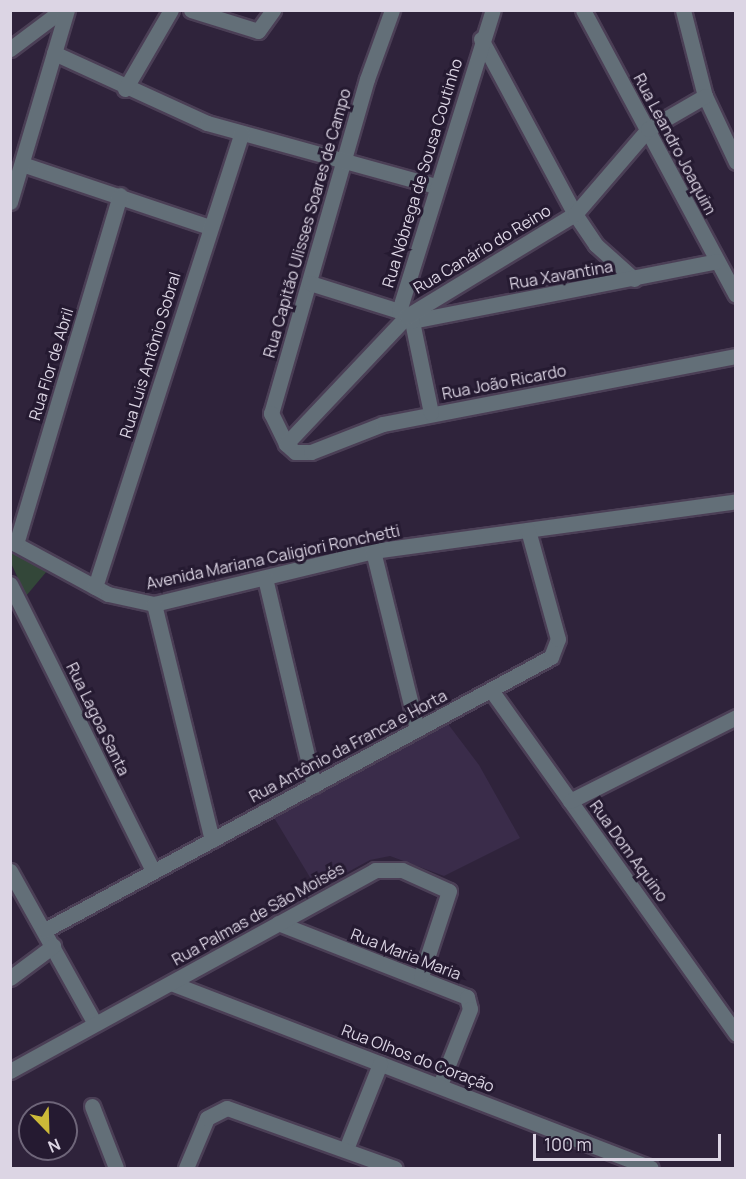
<!DOCTYPE html>
<meta charset="utf-8">
<style>
body{margin:0}
#map{position:relative;width:746px;height:1179px;overflow:hidden;background:#2f233b;font-family:Manrope,sans-serif}
div>[style]{position:absolute}
.built>*{inset:0;background:#3a2c4a}
.green>*{inset:0;background:#334739}
.roads{filter:drop-shadow(2px 0 #4b3f56) drop-shadow(-2px 0 #4b3f56) drop-shadow(0 2px #4b3f56) drop-shadow(0 -2px #4b3f56)}
.minor>*{height:15px;margin:-7.5px;padding:0 7.5px;transform-origin:7.5px;border-radius:7.5px;background:#636f78}
span{translate:-50% -50%;white-space:nowrap;text-align:center;line-height:1.15;-webkit-text-stroke:6px #251a31;paint-order:stroke}
.street-label{font-size:16px;color:#dcd5e4}
.frame{position:absolute;inset:0;border:12px solid #dcd5e4;pointer-events:none}
.north{position:absolute;left:18px;top:1101px;width:60px;height:60px;box-sizing:border-box;background:#251a31;border:2px solid #6e6579;border-radius:50%;rotate:157deg;font-size:16px;font-weight:700;line-height:24px;text-align:center;color:#dcd5e4}
.north::after{content:'';display:block;margin:auto;width:21px;height:27px;background:#ccb938;clip-path:polygon(50% 0,100% 100%,50% 72%,0 100%)}
.scale{position:absolute;left:533px;top:1134px;width:188px;height:27px;box-sizing:border-box;border:3px solid #dcd5e4;border-top:0;padding-left:8px;font-size:18px;line-height:21px;white-space:nowrap;color:#dcd5e4;-webkit-text-stroke:4px #251a31;paint-order:stroke}
</style>
<div id="map">
<div class="built">
<div style="clip-path:polygon(448px 724px,479px 765px,520px 838px,444px 876px,390px 856px,370px 860px,317px 889px,273px 816px)"></div>
</div>
<div class="green">
<div style="clip-path:polygon(10px 552px,47px 571px,26px 596px,11px 563px)"></div>
</div>
<div class="roads">
<div class="minor">
<div style="left:191px;top:10px;width:70px;rotate:17.4deg"></div>
<div style="left:258px;top:31px;width:26px;rotate:-54deg"></div>
<div style="left:392px;top:10px;width:73px;rotate:109.9deg"></div>
<div style="left:367px;top:79px;width:348px;rotate:106deg"></div>
<div style="left:271px;top:413px;width:34px;rotate:64deg"></div>
<div style="left:286px;top:444px;width:12px;rotate:42deg"></div>
<div style="left:295px;top:452px;width:16px"></div>
<div style="left:311px;top:452px;width:77px;rotate:-21.3deg"></div>
<div style="left:383px;top:424px;width:359px;rotate:-10.9deg"></div>
<div style="left:583px;top:10px;width:323px;rotate:61.8deg"></div>
<div style="left:683px;top:10px;width:89px;rotate:75.7deg"></div>
<div style="left:705px;top:96px;width:73px;rotate:64.8deg"></div>
<div style="left:481px;top:39px;width:199px;rotate:61.8deg"></div>
<div style="left:575px;top:214px;width:37px;rotate:56deg"></div>
<div style="left:596px;top:245px;width:51px;rotate:41.8deg"></div>
<div style="left:10px;top:49px;width:65px;rotate:-36.9deg"></div>
<div style="left:54px;top:53px;width:168px;rotate:24.6deg"></div>
<div style="left:207px;top:123px;width:237px;rotate:15.4deg"></div>
<div style="left:125px;top:89px;width:91px;rotate:-59.8deg"></div>
<div style="left:22px;top:164px;width:197px;rotate:18.6deg"></div>
<div style="left:10px;top:202px;width:200px;rotate:-73.5deg"></div>
<div style="left:310px;top:283px;width:93px;rotate:17.5deg"></div>
<div style="left:412px;top:321px;width:311px;rotate:-11.1deg"></div>
<div style="left:431px;top:413px;width:94px;rotate:-101.7deg"></div>
<div style="left:412px;top:321px;width:16px;rotate:-142deg"></div>
<div style="left:399px;top:311px;width:315px;rotate:-72.7deg"></div>
<div style="left:286px;top:444px;width:176px;rotate:-46.6deg"></div>
<div style="left:407px;top:316px;width:197px;rotate:-31.3deg"></div>
<div style="left:575px;top:214px;width:112px;rotate:-49.3deg"></div>
<div style="left:648px;top:129px;width:66px;rotate:-30.1deg"></div>
<div style="left:10px;top:541px;width:111px;rotate:28.4deg"></div>
<div style="left:108px;top:594px;width:47px;rotate:12.3deg"></div>
<div style="left:154px;top:604px;width:225px;rotate:-13.6deg"></div>
<div style="left:373px;top:551px;width:366px;rotate:-7.8deg"></div>
<div style="left:16px;top:544px;width:364px;rotate:-73.4deg"></div>
<div style="left:373px;top:551px;width:183px;rotate:76.1deg"></div>
<div style="left:265px;top:578px;width:213px;rotate:76.7deg"></div>
<div style="left:10px;top:584px;width:321px;rotate:63.5deg"></div>
<div style="left:95px;top:587px;width:477px;rotate:-72.1deg"></div>
<div style="left:154px;top:604px;width:243px;rotate:76.2deg"></div>
<div style="left:491px;top:690px;width:422px;rotate:54.5deg"></div>
<div style="left:570px;top:801px;width:186px;rotate:-26.8deg"></div>
<div style="left:10px;top:871px;width:173px;rotate:60.9deg"></div>
<div style="left:278px;top:923px;width:203px;rotate:21.4deg"></div>
<div style="left:467px;top:997px;width:12px;rotate:76deg"></div>
<div style="left:470px;top:1009px;width:82px;rotate:111.5deg"></div>
<div style="left:45px;top:930px;width:575px;rotate:-28.35deg"></div>
<div style="left:551px;top:657px;width:19px;rotate:-69deg"></div>
<div style="left:558px;top:639px;width:113px;rotate:-105.4deg"></div>
<div style="left:10px;top:978px;width:54px;rotate:-36.7deg"></div>
<div style="left:171px;top:983px;width:514px;rotate:21.08deg"></div>
<div style="left:10px;top:1071px;width:417px;rotate:-28.8deg"></div>
<div style="left:375px;top:870px;width:27px"></div>
<div style="left:402px;top:870px;width:51px;rotate:24.1deg"></div>
<div style="left:449px;top:891px;width:89px;rotate:108.2deg"></div>
<div style="left:92px;top:1106px;width:66px;rotate:68.8deg"></div>
<div style="left:346px;top:1149px;width:92px;rotate:-68.2deg"></div>
<div style="left:186px;top:1168px;width:54px;rotate:-67.2deg"></div>
<div style="left:207px;top:1118px;width:22px;rotate:-27deg"></div>
<div style="left:227px;top:1108px;width:178px;rotate:19.7deg"></div>
</div>
</div>
<div class="street-label">
<span style="left:675px;top:144px;rotate:62deg">Rua Leandro Joaquim</span>
<span style="left:422px;top:173px;rotate:-73deg">Rua Nóbrega de Sousa Coutinho</span>
<span style="left:307px;top:223px;rotate:-74deg">Rua Capitão Ulisses Soares de Campo</span>
<span style="left:482px;top:249px;rotate:-31deg">Rua Canário do Reino</span>
<span style="left:561px;top:275px;rotate:-10deg">Rua Xavantina</span>
<span style="left:150px;top:355px;rotate:-73deg">Rua Luis Antônio Sobral</span>
<span style="left:51px;top:364px;rotate:-73deg">Rua Flor de Abril</span>
<span style="left:504px;top:382px;rotate:-11deg">Rua João Ricardo</span>
<span style="left:273px;top:557px;rotate:-12deg">Avenida Mariana Caligiori Ronchetti</span>
<span style="left:98px;top:719px;rotate:64deg">Rua Lagoa Santa</span>
<span style="left:348px;top:746px;rotate:-28deg">Rua Antônio da Franca e Horta</span>
<span style="left:629px;top:851px;rotate:54deg">Rua Dom Aquino</span>
<span style="left:258px;top:914px;rotate:-29deg">Rua Palmas de São Moisés</span>
<span style="left:406px;top:954px;rotate:21deg">Rua Maria Maria</span>
<span style="left:418px;top:1058px;rotate:21deg">Rua Olhos do Coração</span>
</div>
<div class="frame"></div>
<div class="north">N</div>
<div class="scale">100 m</div>
</div>
